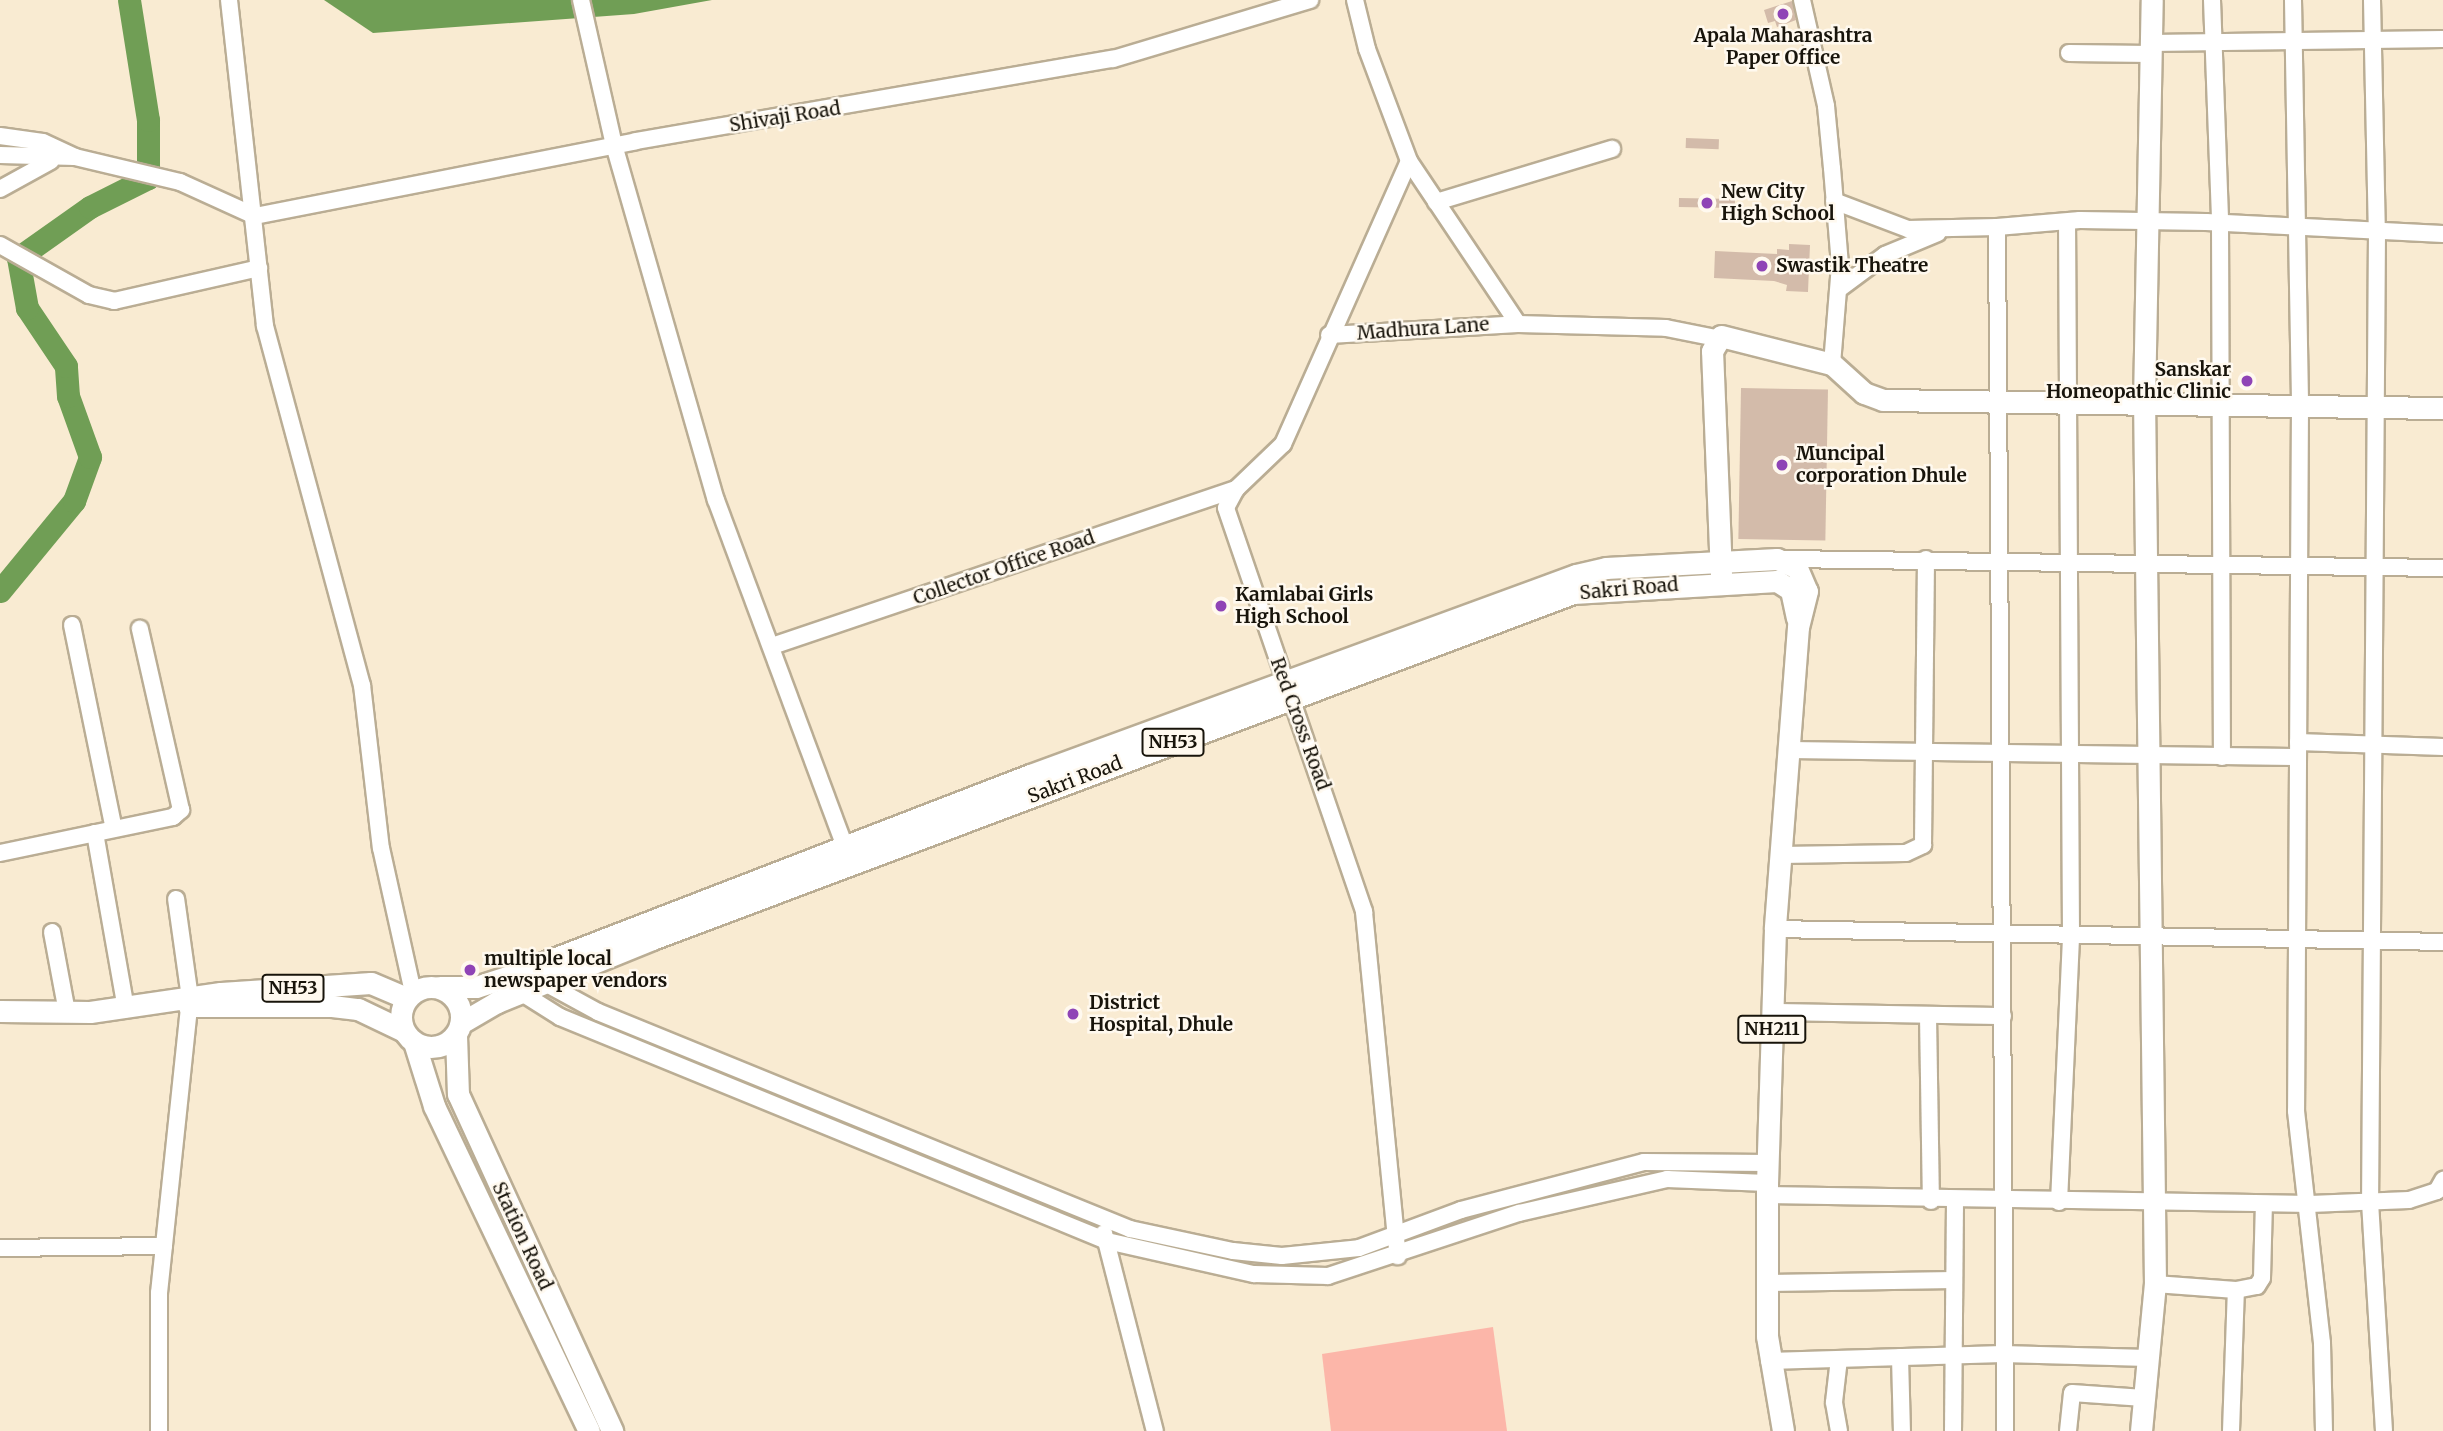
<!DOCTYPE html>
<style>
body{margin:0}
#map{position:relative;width:2443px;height:1431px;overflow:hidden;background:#f9ebd2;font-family:Merriweather,serif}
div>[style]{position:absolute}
.green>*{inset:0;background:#fcb6a9}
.water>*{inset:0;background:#709e55}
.river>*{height:23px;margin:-11.5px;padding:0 11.5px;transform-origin:11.5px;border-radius:11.5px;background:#709e55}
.building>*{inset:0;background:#d3bbaa;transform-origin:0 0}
.roads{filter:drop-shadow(2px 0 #baad94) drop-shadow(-2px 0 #baad94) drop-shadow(0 2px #baad94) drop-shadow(0 -2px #baad94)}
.minor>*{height:16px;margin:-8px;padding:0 8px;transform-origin:8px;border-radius:8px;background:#fff}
.major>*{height:21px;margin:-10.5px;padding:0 10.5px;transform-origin:10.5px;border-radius:10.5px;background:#fff}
.major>.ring{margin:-10.5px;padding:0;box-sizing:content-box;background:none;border:21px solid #fff;border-radius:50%}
.dots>*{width:19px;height:19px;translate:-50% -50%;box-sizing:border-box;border:4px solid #fff9ef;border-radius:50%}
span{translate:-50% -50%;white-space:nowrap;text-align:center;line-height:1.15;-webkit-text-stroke:5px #fff9ef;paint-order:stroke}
.shield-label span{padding:2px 5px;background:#fff9ef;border:2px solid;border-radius:5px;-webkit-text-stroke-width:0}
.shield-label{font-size:18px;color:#18140b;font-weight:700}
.poi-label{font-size:19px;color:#18140b;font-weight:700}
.left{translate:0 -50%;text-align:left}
.right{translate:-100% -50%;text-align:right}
.street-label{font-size:19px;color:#18140b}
</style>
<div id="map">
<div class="green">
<div style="clip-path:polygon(1493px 1327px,1507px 1431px,1331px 1431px,1322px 1354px)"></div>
</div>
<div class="water">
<div style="clip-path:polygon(324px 0,712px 0,634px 14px,373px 33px)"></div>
</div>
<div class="river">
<div style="left:0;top:591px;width:117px;rotate:-50.6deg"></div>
<div style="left:74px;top:501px;width:47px;rotate:-70deg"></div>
<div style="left:90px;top:457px;width:65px;rotate:-109.8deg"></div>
<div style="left:68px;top:396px;width:30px;rotate:-94deg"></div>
<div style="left:66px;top:366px;width:70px;rotate:-123.9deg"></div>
<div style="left:27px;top:308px;width:51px;rotate:-100.2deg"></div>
<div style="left:18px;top:258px;width:88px;rotate:-35.3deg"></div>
<div style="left:90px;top:207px;width:65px;rotate:-26.6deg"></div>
<div style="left:148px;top:178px;width:58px;rotate:-90deg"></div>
<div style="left:148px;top:120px;width:121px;rotate:-99deg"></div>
</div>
<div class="building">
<div style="clip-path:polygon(1792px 1px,1796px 20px,1777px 27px,1775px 21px,1768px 23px,1764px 10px)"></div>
<div style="left:1686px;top:138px;width:33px;height:10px;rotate:2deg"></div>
<div style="left:1679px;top:198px;width:56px;height:9px;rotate:1deg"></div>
<div style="clip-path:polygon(1789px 244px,1810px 245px,1808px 292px,1786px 291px,1787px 285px,1774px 281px,1714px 278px,1715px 251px,1777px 254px,1777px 249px,1789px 250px)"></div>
<div style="left:1741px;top:388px;width:87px;height:151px;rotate:1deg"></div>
</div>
<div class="roads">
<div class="minor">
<div style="left:229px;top:0;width:328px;rotate:83.7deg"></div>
<div style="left:265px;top:326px;width:372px;rotate:74.9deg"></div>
<div style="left:362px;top:685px;width:164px;rotate:83.4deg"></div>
<div style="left:381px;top:848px;width:148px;rotate:77.5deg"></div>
<div style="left:581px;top:0;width:149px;rotate:77.2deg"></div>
<div style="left:614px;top:145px;width:369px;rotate:74deg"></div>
<div style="left:716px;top:500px;width:379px;rotate:69.6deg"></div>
<div style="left:1355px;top:0;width:50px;rotate:76.2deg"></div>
<div style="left:1367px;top:49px;width:120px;rotate:69.4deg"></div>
<div style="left:1409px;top:161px;width:310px;rotate:114deg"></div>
<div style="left:1283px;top:444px;width:65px;rotate:136.2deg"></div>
<div style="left:1236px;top:489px;width:21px;rotate:118deg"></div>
<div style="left:1226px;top:508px;width:427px;rotate:71.1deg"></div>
<div style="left:1364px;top:912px;width:346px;rotate:84.4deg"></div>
<div style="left:1802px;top:0;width:109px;rotate:77.2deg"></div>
<div style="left:1826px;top:106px;width:62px;rotate:84.5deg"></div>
<div style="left:1832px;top:168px;width:97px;rotate:85.3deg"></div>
<div style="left:1840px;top:265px;width:99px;rotate:94.6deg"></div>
<div style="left:2212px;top:0;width:223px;rotate:87.9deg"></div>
<div style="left:2220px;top:223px;width:534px;rotate:89.79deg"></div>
<div style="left:2293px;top:0;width:405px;rotate:89deg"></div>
<div style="left:2300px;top:405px;width:706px;rotate:90.32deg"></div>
<div style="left:2296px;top:1111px;width:233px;rotate:83.6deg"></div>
<div style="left:2322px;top:1343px;width:88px;rotate:88.7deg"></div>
<div style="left:2372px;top:0;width:232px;rotate:88.8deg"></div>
<div style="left:2377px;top:232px;width:970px;rotate:90.41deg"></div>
<div style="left:2370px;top:1202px;width:229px;rotate:86.5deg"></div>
<div style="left:2151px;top:43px;width:292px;rotate:-0.8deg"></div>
<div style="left:2069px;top:53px;width:82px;rotate:0.7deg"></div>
<div style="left:0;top:136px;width:43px;rotate:7.9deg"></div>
<div style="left:43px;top:142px;width:35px;rotate:25deg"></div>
<div style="left:75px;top:157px;width:108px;rotate:13.4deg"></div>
<div style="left:180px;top:182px;width:82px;rotate:24.4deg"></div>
<div style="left:255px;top:216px;width:388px;rotate:-11.1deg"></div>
<div style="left:636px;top:141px;width:484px;rotate:-9.8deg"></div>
<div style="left:1113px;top:59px;width:206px;rotate:-16.7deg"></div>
<div style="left:0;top:155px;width:75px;rotate:1.5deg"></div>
<div style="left:1409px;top:161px;width:196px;rotate:56.2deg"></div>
<div style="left:1518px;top:324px;width:148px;rotate:1.5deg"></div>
<div style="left:1666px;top:328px;width:51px;rotate:11.3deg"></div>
<div style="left:0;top:189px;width:58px;rotate:-28.8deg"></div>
<div style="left:1834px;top:201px;width:79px;rotate:20.7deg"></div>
<div style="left:1908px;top:229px;width:89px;rotate:-1.3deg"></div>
<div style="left:1436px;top:202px;width:184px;rotate:-16.8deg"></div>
<div style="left:0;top:245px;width:102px;rotate:29.3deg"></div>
<div style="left:89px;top:295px;width:26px;rotate:13deg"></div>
<div style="left:114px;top:301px;width:149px;rotate:-12.8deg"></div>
<div style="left:1839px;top:289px;width:57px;rotate:-36.5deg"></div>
<div style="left:1885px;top:255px;width:57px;rotate:-22.5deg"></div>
<div style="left:1329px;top:335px;width:189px;rotate:-3.3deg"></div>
<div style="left:1783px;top:559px;width:660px;rotate:0.78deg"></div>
<div style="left:72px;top:625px;width:208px;rotate:78.4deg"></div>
<div style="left:772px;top:646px;width:490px;rotate:-18.7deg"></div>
<div style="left:2298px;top:742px;width:145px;rotate:2deg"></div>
<div style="left:1790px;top:750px;width:507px;rotate:0.79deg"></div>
<div style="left:95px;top:833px;width:179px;rotate:80deg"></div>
<div style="left:0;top:853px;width:177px;rotate:-11.8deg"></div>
<div style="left:173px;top:817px;width:11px;rotate:-41deg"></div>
<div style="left:181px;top:810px;width:186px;rotate:-102.8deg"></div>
<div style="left:1781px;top:855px;width:125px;rotate:-0.9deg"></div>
<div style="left:1906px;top:853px;width:19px;rotate:-25deg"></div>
<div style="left:1923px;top:845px;width:286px;rotate:-89.4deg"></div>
<div style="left:1775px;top:929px;width:668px;rotate:1.11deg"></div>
<div style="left:52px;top:932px;width:81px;rotate:79.4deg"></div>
<div style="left:545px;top:983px;width:60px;rotate:28.7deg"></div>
<div style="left:598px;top:1012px;width:575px;rotate:22.19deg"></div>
<div style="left:1130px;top:1229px;width:105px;rotate:12.1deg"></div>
<div style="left:1233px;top:1251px;width:49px;rotate:5.8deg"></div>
<div style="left:1282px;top:1256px;width:77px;rotate:-5.9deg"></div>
<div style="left:1359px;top:1248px;width:109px;rotate:-20.4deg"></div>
<div style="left:1461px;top:1210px;width:189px;rotate:-14.7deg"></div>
<div style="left:1644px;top:1162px;width:125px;rotate:0.5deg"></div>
<div style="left:522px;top:993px;width:45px;rotate:32.3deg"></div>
<div style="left:560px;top:1017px;width:591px;rotate:22.27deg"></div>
<div style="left:1107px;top:1241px;width:151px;rotate:12.7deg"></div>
<div style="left:1254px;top:1274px;width:74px;rotate:1.5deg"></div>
<div style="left:1328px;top:1276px;width:201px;rotate:-18.3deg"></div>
<div style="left:1519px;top:1213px;width:152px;rotate:-12.9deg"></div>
<div style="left:1667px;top:1179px;width:100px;rotate:2.3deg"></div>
<div style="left:1773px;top:1012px;width:230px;rotate:1deg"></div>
<div style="left:1928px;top:1015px;width:186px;rotate:89.1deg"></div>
<div style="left:1767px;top:1195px;width:543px;rotate:0.95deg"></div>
<div style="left:2310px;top:1204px;width:99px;rotate:-2.3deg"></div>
<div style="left:2409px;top:1200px;width:29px;rotate:-18deg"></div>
<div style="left:2437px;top:1191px;width:13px;rotate:-61deg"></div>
<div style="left:2059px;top:1202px;width:268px;rotate:-87.4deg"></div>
<div style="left:2071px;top:934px;width:712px;rotate:-90.32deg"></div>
<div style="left:1104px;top:1233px;width:204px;rotate:75.6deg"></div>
<div style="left:0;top:1248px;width:164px;rotate:-0.7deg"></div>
<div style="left:1769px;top:1283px;width:185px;rotate:-0.9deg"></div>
<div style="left:2155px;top:1284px;width:81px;rotate:4.2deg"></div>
<div style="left:2236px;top:1290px;width:21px;rotate:-11deg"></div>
<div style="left:2257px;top:1286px;width:9px;rotate:-58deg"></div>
<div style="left:2262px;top:1278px;width:74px;rotate:-88.5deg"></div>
<div style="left:1900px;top:1357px;width:74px;rotate:88.5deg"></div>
<div style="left:1769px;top:1361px;width:234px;rotate:-1.7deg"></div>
<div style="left:2003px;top:1354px;width:145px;rotate:1.6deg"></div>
<div style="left:159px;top:1431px;width:138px;rotate:-90deg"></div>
<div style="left:159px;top:1293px;width:297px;rotate:-84deg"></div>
<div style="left:190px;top:998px;width:100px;rotate:-98deg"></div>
<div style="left:1839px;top:1431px;width:29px;rotate:-100deg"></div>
<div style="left:1834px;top:1402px;width:43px;rotate:-83.4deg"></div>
<div style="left:1953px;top:1431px;width:229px;rotate:-89.5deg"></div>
<div style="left:2005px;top:1431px;width:1204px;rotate:-90.38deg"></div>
<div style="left:1997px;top:227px;width:83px;rotate:-4.8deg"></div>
<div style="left:2080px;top:220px;width:126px;rotate:0.9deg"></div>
<div style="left:2206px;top:222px;width:237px;rotate:2.9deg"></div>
<div style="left:2068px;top:1431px;width:38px;rotate:-84deg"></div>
<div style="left:2072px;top:1393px;width:72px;rotate:4deg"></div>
<div style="left:2231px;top:1431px;width:141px;rotate:-88deg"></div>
</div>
<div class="major">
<div style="left:1721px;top:574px;width:223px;rotate:-92.3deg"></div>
<div style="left:1712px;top:351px;width:17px;rotate:-59deg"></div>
<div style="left:1721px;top:336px;width:114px;rotate:14.2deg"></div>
<div style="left:1832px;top:364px;width:43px;rotate:42.2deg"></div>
<div style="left:1864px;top:393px;width:20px;rotate:20deg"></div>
<div style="left:1883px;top:400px;width:560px;rotate:0.82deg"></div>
<div class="ring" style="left:401px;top:987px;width:39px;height:39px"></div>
<div style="left:440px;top:987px;width:36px"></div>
<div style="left:476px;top:987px;width:38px;rotate:-18deg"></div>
<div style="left:512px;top:975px;width:555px;rotate:-21.11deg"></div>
<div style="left:1030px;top:775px;width:581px;rotate:-20.12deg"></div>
<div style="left:1576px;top:575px;width:31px;rotate:-13deg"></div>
<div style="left:1606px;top:568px;width:171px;rotate:-3deg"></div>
<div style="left:1777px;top:559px;width:22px;rotate:24deg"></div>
<div style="left:1797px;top:568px;width:25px;rotate:67deg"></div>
<div style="left:1807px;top:591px;width:37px;rotate:104deg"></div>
<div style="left:1798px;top:627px;width:303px;rotate:94.4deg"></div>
<div style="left:1775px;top:929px;width:254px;rotate:91.8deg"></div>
<div style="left:1767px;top:1183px;width:153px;rotate:90deg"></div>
<div style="left:1767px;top:1336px;width:96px;rotate:80.4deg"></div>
<div style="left:189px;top:1006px;width:143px"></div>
<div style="left:332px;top:1006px;width:26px;rotate:7deg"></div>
<div style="left:358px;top:1009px;width:51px;rotate:25.6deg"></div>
<div style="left:0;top:1011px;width:90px;rotate:0.6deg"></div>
<div style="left:90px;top:1012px;width:132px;rotate:-8.3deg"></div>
<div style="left:221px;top:993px;width:150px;rotate:-3.8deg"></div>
<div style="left:371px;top:983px;width:39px;rotate:23deg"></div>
<div style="left:461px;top:1023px;width:42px;rotate:-30.3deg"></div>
<div style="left:497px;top:1002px;width:167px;rotate:-22.1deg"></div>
<div style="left:652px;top:939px;width:984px;rotate:-20.59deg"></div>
<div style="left:1573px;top:593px;width:204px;rotate:-3.4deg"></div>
<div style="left:1777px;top:581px;width:17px;rotate:33deg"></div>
<div style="left:1791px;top:590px;width:29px;rotate:78deg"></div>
<div style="left:456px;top:1035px;width:59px;rotate:88.1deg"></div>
<div style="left:458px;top:1094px;width:371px;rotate:65.4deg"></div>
<div style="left:414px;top:1042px;width:67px;rotate:72.6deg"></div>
<div style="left:434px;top:1106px;width:360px;rotate:64.5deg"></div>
<div style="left:2141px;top:1431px;width:148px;rotate:-84.6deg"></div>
<div style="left:2155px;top:1284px;width:882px;rotate:-90.71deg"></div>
<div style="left:2144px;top:402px;width:402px;rotate:-88.9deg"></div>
</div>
</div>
<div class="dots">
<div style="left:1783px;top:14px;background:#8f44b6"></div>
<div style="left:1707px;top:203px;background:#8f44b6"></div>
<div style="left:1762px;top:266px;background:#8f44b6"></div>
<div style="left:2247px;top:381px;background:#8f44b6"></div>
<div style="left:1782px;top:465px;background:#8f44b6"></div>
<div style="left:1221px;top:606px;background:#8f44b6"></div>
<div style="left:470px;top:970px;background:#8f44b6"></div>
<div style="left:1073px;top:1014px;background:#8f44b6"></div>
</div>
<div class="shield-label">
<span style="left:1173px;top:742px">NH53</span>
<span style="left:293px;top:988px">NH53</span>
<span style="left:1772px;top:1029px">NH211</span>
</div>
<div class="poi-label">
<span style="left:1783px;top:47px">Apala Maharashtra<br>Paper Office</span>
<span class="left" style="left:1721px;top:203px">New City<br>High School</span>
<span class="left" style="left:1776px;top:266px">Swastik Theatre</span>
<span class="right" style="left:2231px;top:381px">Sanskar<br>Homeopathic Clinic</span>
<span class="left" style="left:1796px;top:465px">Muncipal<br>corporation Dhule</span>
<span class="left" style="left:1235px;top:606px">Kamlabai Girls<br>High School</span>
<span class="left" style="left:484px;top:970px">multiple local<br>newspaper vendors</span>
<span class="left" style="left:1089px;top:1014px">District<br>Hospital, Dhule</span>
</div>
<div class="street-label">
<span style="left:785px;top:117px;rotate:-9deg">Shivaji Road</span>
<span style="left:1423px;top:329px;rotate:-4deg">Madhura Lane</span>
<span style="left:1004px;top:568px;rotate:-19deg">Collector Office Road</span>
<span style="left:1629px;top:589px;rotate:-5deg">Sakri Road</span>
<span style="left:1300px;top:724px;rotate:70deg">Red Cross Road</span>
<span style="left:1075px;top:780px;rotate:-21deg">Sakri Road</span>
<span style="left:522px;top:1236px;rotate:65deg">Station Road</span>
</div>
</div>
